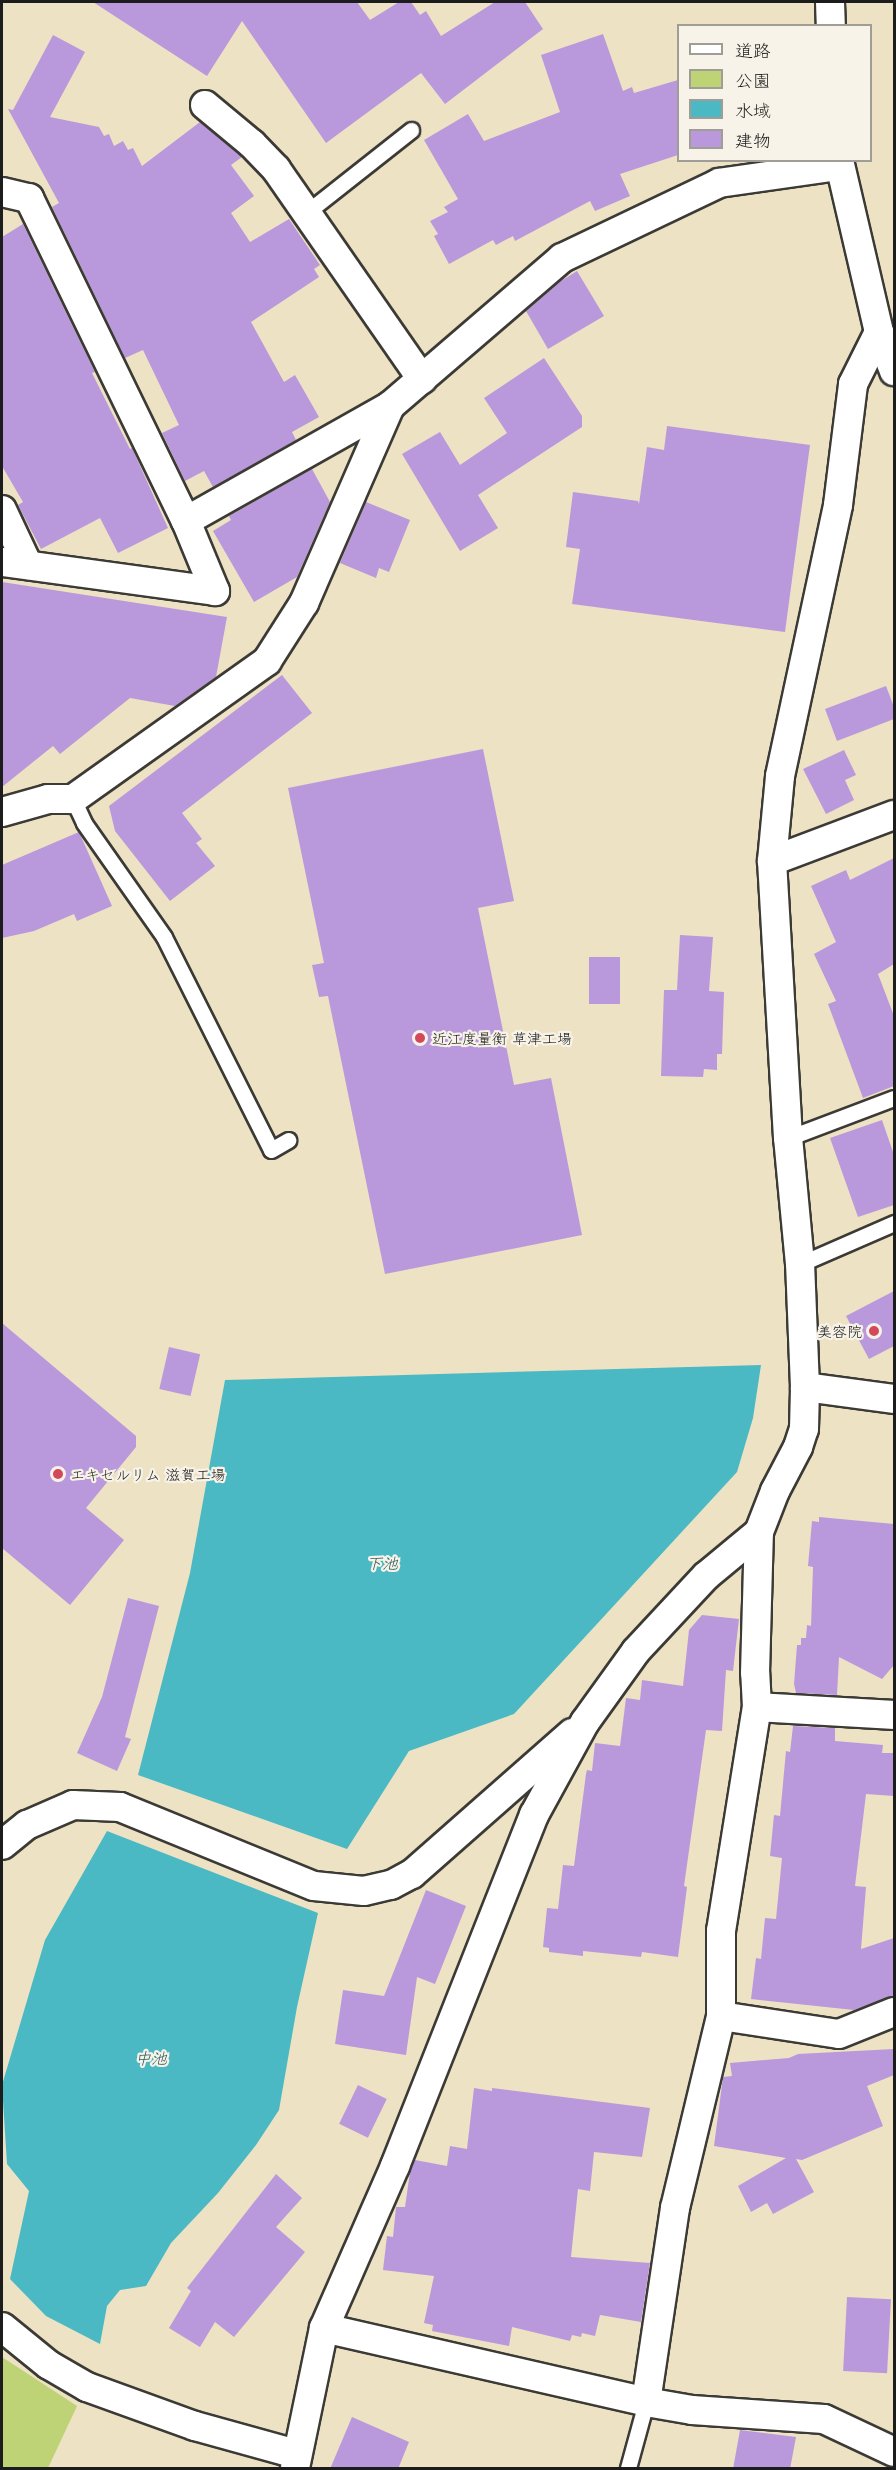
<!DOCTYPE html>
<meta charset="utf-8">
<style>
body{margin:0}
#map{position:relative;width:896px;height:2470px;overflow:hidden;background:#ede2c3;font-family:"Playpen Sans","Klee One",sans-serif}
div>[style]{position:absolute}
.green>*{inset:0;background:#bed276}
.water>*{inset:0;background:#4bb9c4}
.building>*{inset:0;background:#ba98dc;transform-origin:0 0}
.roads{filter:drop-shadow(2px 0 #3b3a35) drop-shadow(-2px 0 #3b3a35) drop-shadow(0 2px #3b3a35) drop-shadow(0 -2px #3b3a35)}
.lane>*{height:15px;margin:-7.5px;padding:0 7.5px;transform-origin:7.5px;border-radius:7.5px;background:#fff}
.street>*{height:28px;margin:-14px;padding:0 14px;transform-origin:14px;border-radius:14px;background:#fff}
.dots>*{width:16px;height:16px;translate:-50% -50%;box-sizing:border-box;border:3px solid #f7f3e8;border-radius:50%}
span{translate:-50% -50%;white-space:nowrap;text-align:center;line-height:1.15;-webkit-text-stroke:4.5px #f7f3e8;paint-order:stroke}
.poi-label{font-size:15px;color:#1c1c1c}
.left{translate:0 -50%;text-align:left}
.right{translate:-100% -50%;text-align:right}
.water-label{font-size:16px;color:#2f5b5f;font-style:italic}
.frame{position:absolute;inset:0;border:3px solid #1c1c1c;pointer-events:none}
.legend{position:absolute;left:677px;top:24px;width:195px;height:138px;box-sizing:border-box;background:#f7f3e8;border:2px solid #9f9d96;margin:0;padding:8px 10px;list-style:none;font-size:18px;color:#1c1c1c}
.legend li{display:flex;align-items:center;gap:12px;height:30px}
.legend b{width:30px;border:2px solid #9f9d96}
</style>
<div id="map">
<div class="green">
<div style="clip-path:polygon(2px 2357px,77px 2406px,48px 2468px,2px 2468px)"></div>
</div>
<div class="water">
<div style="clip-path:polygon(761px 1365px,753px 1418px,737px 1472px,514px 1714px,409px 1751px,347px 1849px,138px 1775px,190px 1573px,225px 1380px)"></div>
<div style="clip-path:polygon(107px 1831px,318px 1913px,297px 2007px,279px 2110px,256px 2145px,218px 2193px,171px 2243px,146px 2286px,120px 2290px,107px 2306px,100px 2344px,46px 2316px,10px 2279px,29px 2191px,7px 2164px,2px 2085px,45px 1940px)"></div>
</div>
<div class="building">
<div style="clip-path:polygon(93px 2px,357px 2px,370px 20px,399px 2px,411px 2px,420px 15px,426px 11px,441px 36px,495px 2px,525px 2px,543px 29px,445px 104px,421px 73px,326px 143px,242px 21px,207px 76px)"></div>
<div style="clip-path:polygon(603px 34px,623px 91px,632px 87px,634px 93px,678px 80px,678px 155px,620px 174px,630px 196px,595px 211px,590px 201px,515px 241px,513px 236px,496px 245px,493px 240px,449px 264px,434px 236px,438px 234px,430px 221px,448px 212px,444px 207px,458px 199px,424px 140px,468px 114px,484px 141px,560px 112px,541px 55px)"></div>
<div style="clip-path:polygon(53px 35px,85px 52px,50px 117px,99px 127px,104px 136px,109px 134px,114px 146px,123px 141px,128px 150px,133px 148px,142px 166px,200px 122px,242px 157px,231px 165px,254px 196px,231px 213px,250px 242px,289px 219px,320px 265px,314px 269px,319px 277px,251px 322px,284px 382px,295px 375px,319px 417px,292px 432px,296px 440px,213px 487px,204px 471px,185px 481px,162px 433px,179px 425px,143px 350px,125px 358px,52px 207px,59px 203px,8px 109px,13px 110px)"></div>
<div style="clip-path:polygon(23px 224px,95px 372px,92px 373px,130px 449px,132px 448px,168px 528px,118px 553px,100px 518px,41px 549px,18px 505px,23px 502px,2px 466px,2px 237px)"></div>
<div style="clip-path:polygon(577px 271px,604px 316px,548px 349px,526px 311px,561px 281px)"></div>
<div style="clip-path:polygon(544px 358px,582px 416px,582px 427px,478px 495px,498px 528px,460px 551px,402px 454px,440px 432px,460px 465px,507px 433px,484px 398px)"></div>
<div style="clip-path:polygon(667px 426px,810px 445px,785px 632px,572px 604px,580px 549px,566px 547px,573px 492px,638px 501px,639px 504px,647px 447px,664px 450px)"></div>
<div style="clip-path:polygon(312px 469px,330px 502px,297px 577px,254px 602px,213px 531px,231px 520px,229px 516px)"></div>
<div style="clip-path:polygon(366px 502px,410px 520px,389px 572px,379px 568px,376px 578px,340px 563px)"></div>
<div style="clip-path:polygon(2px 582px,227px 617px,216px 677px,175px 706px,130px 698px,60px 754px,53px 746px,2px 787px)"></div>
<div style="clip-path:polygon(282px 675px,312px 713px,182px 813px,202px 839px,196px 843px,215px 866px,170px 901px,115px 831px,109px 806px)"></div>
<div style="clip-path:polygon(886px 686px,894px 707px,894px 719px,837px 741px,825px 709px)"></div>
<div style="clip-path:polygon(483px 749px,514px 901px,478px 908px,514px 1085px,551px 1078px,582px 1235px,385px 1274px,328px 996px,319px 997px,312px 965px,324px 963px,288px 788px)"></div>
<div style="clip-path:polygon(844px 750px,856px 775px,845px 780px,854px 800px,826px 814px,803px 769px)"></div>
<div style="clip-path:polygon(79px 832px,112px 906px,77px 921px,74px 914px,34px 931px,2px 938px,2px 865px)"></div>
<div style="clip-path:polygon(894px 858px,894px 964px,878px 974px,894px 1016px,894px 1086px,863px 1098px,828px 1004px,836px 1001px,814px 954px,836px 942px,811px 886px,846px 870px,850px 880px)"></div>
<div style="clip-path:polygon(680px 935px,713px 937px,709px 991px,724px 992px,722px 1054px,717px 1054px,717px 1070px,704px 1069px,703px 1077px,661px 1076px,664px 990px,677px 990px)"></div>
<div style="left:589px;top:957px;width:31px;height:47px"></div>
<div style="clip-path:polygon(882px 1120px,894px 1155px,894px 1205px,858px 1217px,830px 1138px)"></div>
<div style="clip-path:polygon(894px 1291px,894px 1346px,869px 1359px,846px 1316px)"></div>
<div style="clip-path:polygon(2px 1323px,136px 1436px,136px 1447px,86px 1508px,124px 1540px,70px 1605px,2px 1548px)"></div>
<div style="left:169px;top:1347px;width:32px;height:43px;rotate:13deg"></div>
<div style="clip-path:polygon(819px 1517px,894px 1524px,894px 1665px,882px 1679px,839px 1657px,837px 1695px,796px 1693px,794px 1684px,797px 1645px,801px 1645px,801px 1638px,806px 1638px,807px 1625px,811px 1626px,813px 1567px,808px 1566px,812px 1521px,819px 1522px)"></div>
<div style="clip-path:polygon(128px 1598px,159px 1606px,125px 1737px,131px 1739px,117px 1771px,77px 1753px,102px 1697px)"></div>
<div style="clip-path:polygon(702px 1615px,739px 1619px,733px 1671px,726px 1670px,722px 1731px,706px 1730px,684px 1886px,687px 1887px,678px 1957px,642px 1952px,641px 1957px,583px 1951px,583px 1956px,549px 1952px,549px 1948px,543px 1947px,547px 1908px,558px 1909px,563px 1865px,574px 1866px,586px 1774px,587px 1770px,592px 1771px,595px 1743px,620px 1746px,626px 1698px,640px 1700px,642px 1680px,683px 1686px,689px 1630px)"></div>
<div style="clip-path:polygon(793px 1726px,835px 1728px,835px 1741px,883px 1745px,882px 1753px,894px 1753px,894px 1796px,866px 1794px,855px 1886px,866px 1887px,861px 1949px,894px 1938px,894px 1996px,854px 2010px,751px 1999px,756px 1958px,761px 1959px,765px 1918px,776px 1919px,782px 1858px,770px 1856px,774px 1815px,780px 1816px,786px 1751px,790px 1752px)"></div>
<div style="clip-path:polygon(426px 1890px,466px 1906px,435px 1984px,417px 1977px,406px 2055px,335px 2044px,343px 1990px,384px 1996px)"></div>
<div style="clip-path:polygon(894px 2049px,894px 2075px,867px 2086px,883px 2126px,802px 2160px,796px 2159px,814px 2192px,773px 2214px,767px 2203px,751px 2212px,738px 2186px,786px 2158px,714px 2146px,723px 2077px,732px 2076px,730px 2063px,789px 2058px,798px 2054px)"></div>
<div style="left:358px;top:2085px;width:32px;height:43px;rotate:26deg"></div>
<div style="clip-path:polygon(474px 2088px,492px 2091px,492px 2088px,650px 2108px,642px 2157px,594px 2152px,590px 2191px,578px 2189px,571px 2257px,650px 2263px,641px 2322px,600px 2315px,595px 2336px,582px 2333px,581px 2337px,572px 2335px,570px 2341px,512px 2327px,509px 2346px,432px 2331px,433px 2325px,424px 2323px,434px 2276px,383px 2270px,387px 2236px,393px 2237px,396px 2207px,405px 2207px,410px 2172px,415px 2160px,447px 2166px,450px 2146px,467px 2149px)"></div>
<div style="clip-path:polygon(276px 2174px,302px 2198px,276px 2227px,305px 2252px,234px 2337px,215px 2322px,200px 2347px,169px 2328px,191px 2291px,187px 2288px)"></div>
<div style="left:847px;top:2297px;width:44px;height:74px;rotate:3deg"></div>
<div style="clip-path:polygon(352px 2417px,409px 2442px,398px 2469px,330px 2469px)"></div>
<div style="clip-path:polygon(740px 2430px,796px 2437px,790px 2469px,733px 2469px)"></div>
</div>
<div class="roads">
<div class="lane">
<div style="left:306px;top:213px;width:134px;rotate:-38.3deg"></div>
<div style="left:73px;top:799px;width:26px;rotate:65deg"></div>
<div style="left:84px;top:823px;width:139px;rotate:54.9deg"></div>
<div style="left:164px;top:937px;width:238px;rotate:63.3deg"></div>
<div style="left:271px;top:1150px;width:20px;rotate:-30deg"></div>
<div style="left:788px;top:1138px;width:113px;rotate:-20.7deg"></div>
<div style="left:800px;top:1264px;width:103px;rotate:-23.6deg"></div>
<div style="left:628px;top:2468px;width:68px;rotate:-74.7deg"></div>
</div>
<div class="street">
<div style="left:830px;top:2px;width:24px;rotate:88deg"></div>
<div style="left:205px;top:105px;width:61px;rotate:39.7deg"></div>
<div style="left:252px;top:144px;width:35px;rotate:46deg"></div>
<div style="left:276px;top:169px;width:256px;rotate:55.2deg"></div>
<div style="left:2px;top:192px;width:28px;rotate:13deg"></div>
<div style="left:29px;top:198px;width:359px;rotate:64.1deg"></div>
<div style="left:186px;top:521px;width:76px;rotate:67.5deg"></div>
<div style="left:215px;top:591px;width:215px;rotate:-172.2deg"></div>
<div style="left:879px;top:332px;width:42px;rotate:69deg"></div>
<div style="left:2px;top:510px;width:61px;rotate:64.7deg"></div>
<div style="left:186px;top:521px;width:234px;rotate:-29.4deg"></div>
<div style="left:390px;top:406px;width:227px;rotate:-40.7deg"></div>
<div style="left:562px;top:258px;width:174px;rotate:-25.5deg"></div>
<div style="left:719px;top:183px;width:121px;rotate:-8.1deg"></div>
<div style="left:2px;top:812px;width:48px;rotate:-15.8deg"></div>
<div style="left:48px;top:799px;width:25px"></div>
<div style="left:73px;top:799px;width:238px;rotate:-35.4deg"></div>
<div style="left:267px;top:661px;width:69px;rotate:-57.5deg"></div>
<div style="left:304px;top:603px;width:215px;rotate:-66.4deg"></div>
<div style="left:772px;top:861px;width:130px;rotate:-20.7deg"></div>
<div style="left:805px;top:1387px;width:90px;rotate:7.7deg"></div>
<div style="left:757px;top:1707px;width:137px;rotate:3.3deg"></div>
<div style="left:2px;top:1845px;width:32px;rotate:-39deg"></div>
<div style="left:27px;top:1825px;width:50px;rotate:-23.5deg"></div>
<div style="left:73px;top:1805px;width:47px;rotate:2.4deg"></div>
<div style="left:120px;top:1807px;width:209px;rotate:22.2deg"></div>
<div style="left:314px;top:1886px;width:50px;rotate:5.7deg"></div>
<div style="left:364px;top:1891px;width:28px;rotate:-13deg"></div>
<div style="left:391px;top:1885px;width:24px;rotate:-28deg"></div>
<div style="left:412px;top:1874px;width:213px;rotate:-41.4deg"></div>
<div style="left:721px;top:2016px;width:119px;rotate:8.7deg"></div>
<div style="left:839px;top:2034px;width:59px;rotate:-21.8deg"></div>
<div style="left:2px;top:2327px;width:60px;rotate:39deg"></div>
<div style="left:49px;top:2365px;width:44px;rotate:30.1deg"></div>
<div style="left:87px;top:2387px;width:115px;rotate:19.9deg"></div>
<div style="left:195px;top:2426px;width:105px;rotate:15.5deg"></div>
<div style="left:324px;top:2328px;width:330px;rotate:12.9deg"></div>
<div style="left:646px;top:2402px;width:47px;rotate:9.9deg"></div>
<div style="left:692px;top:2410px;width:132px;rotate:3.9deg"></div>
<div style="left:824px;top:2419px;width:77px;rotate:25.2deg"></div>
<div style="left:646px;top:2402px;width:196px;rotate:-81.5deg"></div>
<div style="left:675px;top:2208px;width:197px;rotate:-76.5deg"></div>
<div style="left:721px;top:2016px;width:85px;rotate:-90deg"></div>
<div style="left:721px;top:1931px;width:227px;rotate:-80.9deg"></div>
<div style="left:757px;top:1707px;width:34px;rotate:-93deg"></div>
<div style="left:755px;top:1673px;width:141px;rotate:-88.4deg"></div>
<div style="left:759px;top:1532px;width:44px;rotate:-68.7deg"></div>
<div style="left:775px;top:1491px;width:50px;rotate:-62.4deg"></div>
<div style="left:798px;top:1447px;width:19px;rotate:-72deg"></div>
<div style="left:804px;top:1429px;width:42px;rotate:-88.6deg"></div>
<div style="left:805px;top:1387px;width:123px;rotate:-92.3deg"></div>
<div style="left:800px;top:1264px;width:127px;rotate:-95.4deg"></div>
<div style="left:788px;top:1138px;width:277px;rotate:-93.3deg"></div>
<div style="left:772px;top:861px;width:85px;rotate:-84.6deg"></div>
<div style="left:780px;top:776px;width:277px;rotate:-77.9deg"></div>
<div style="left:838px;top:505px;width:122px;rotate:-82.9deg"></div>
<div style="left:853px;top:384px;width:58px;rotate:-63.4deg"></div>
<div style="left:879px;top:332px;width:177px;rotate:-103.1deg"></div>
<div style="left:295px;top:2468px;width:143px;rotate:-78.3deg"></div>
<div style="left:324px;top:2328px;width:177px;rotate:-66.3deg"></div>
<div style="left:395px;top:2166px;width:378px;rotate:-68.4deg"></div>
<div style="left:534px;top:1815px;width:106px;rotate:-61.3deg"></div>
<div style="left:585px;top:1722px;width:87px;rotate:-54.3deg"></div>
<div style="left:636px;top:1651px;width:103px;rotate:-47deg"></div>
<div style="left:706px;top:1576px;width:69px;rotate:-39.7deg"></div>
</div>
</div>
<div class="dots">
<div style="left:420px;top:1038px;background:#d1495b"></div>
<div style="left:874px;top:1331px;background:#d1495b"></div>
<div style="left:58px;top:1474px;background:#d1495b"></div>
</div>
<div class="poi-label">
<span class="left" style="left:432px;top:1038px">近江度量衡 草津工場</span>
<span class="right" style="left:862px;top:1331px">美容院</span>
<span class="left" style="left:70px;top:1474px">エキセルリム 滋賀工場</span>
</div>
<div class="water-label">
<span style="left:382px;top:1562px">下池</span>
<span style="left:151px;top:2057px">中池</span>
</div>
<div class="frame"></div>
<ul class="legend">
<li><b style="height:8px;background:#fff"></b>道路</li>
<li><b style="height:16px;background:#bed276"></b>公園</li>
<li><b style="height:16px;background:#4bb9c4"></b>水域</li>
<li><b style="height:16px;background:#ba98dc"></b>建物</li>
</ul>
</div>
